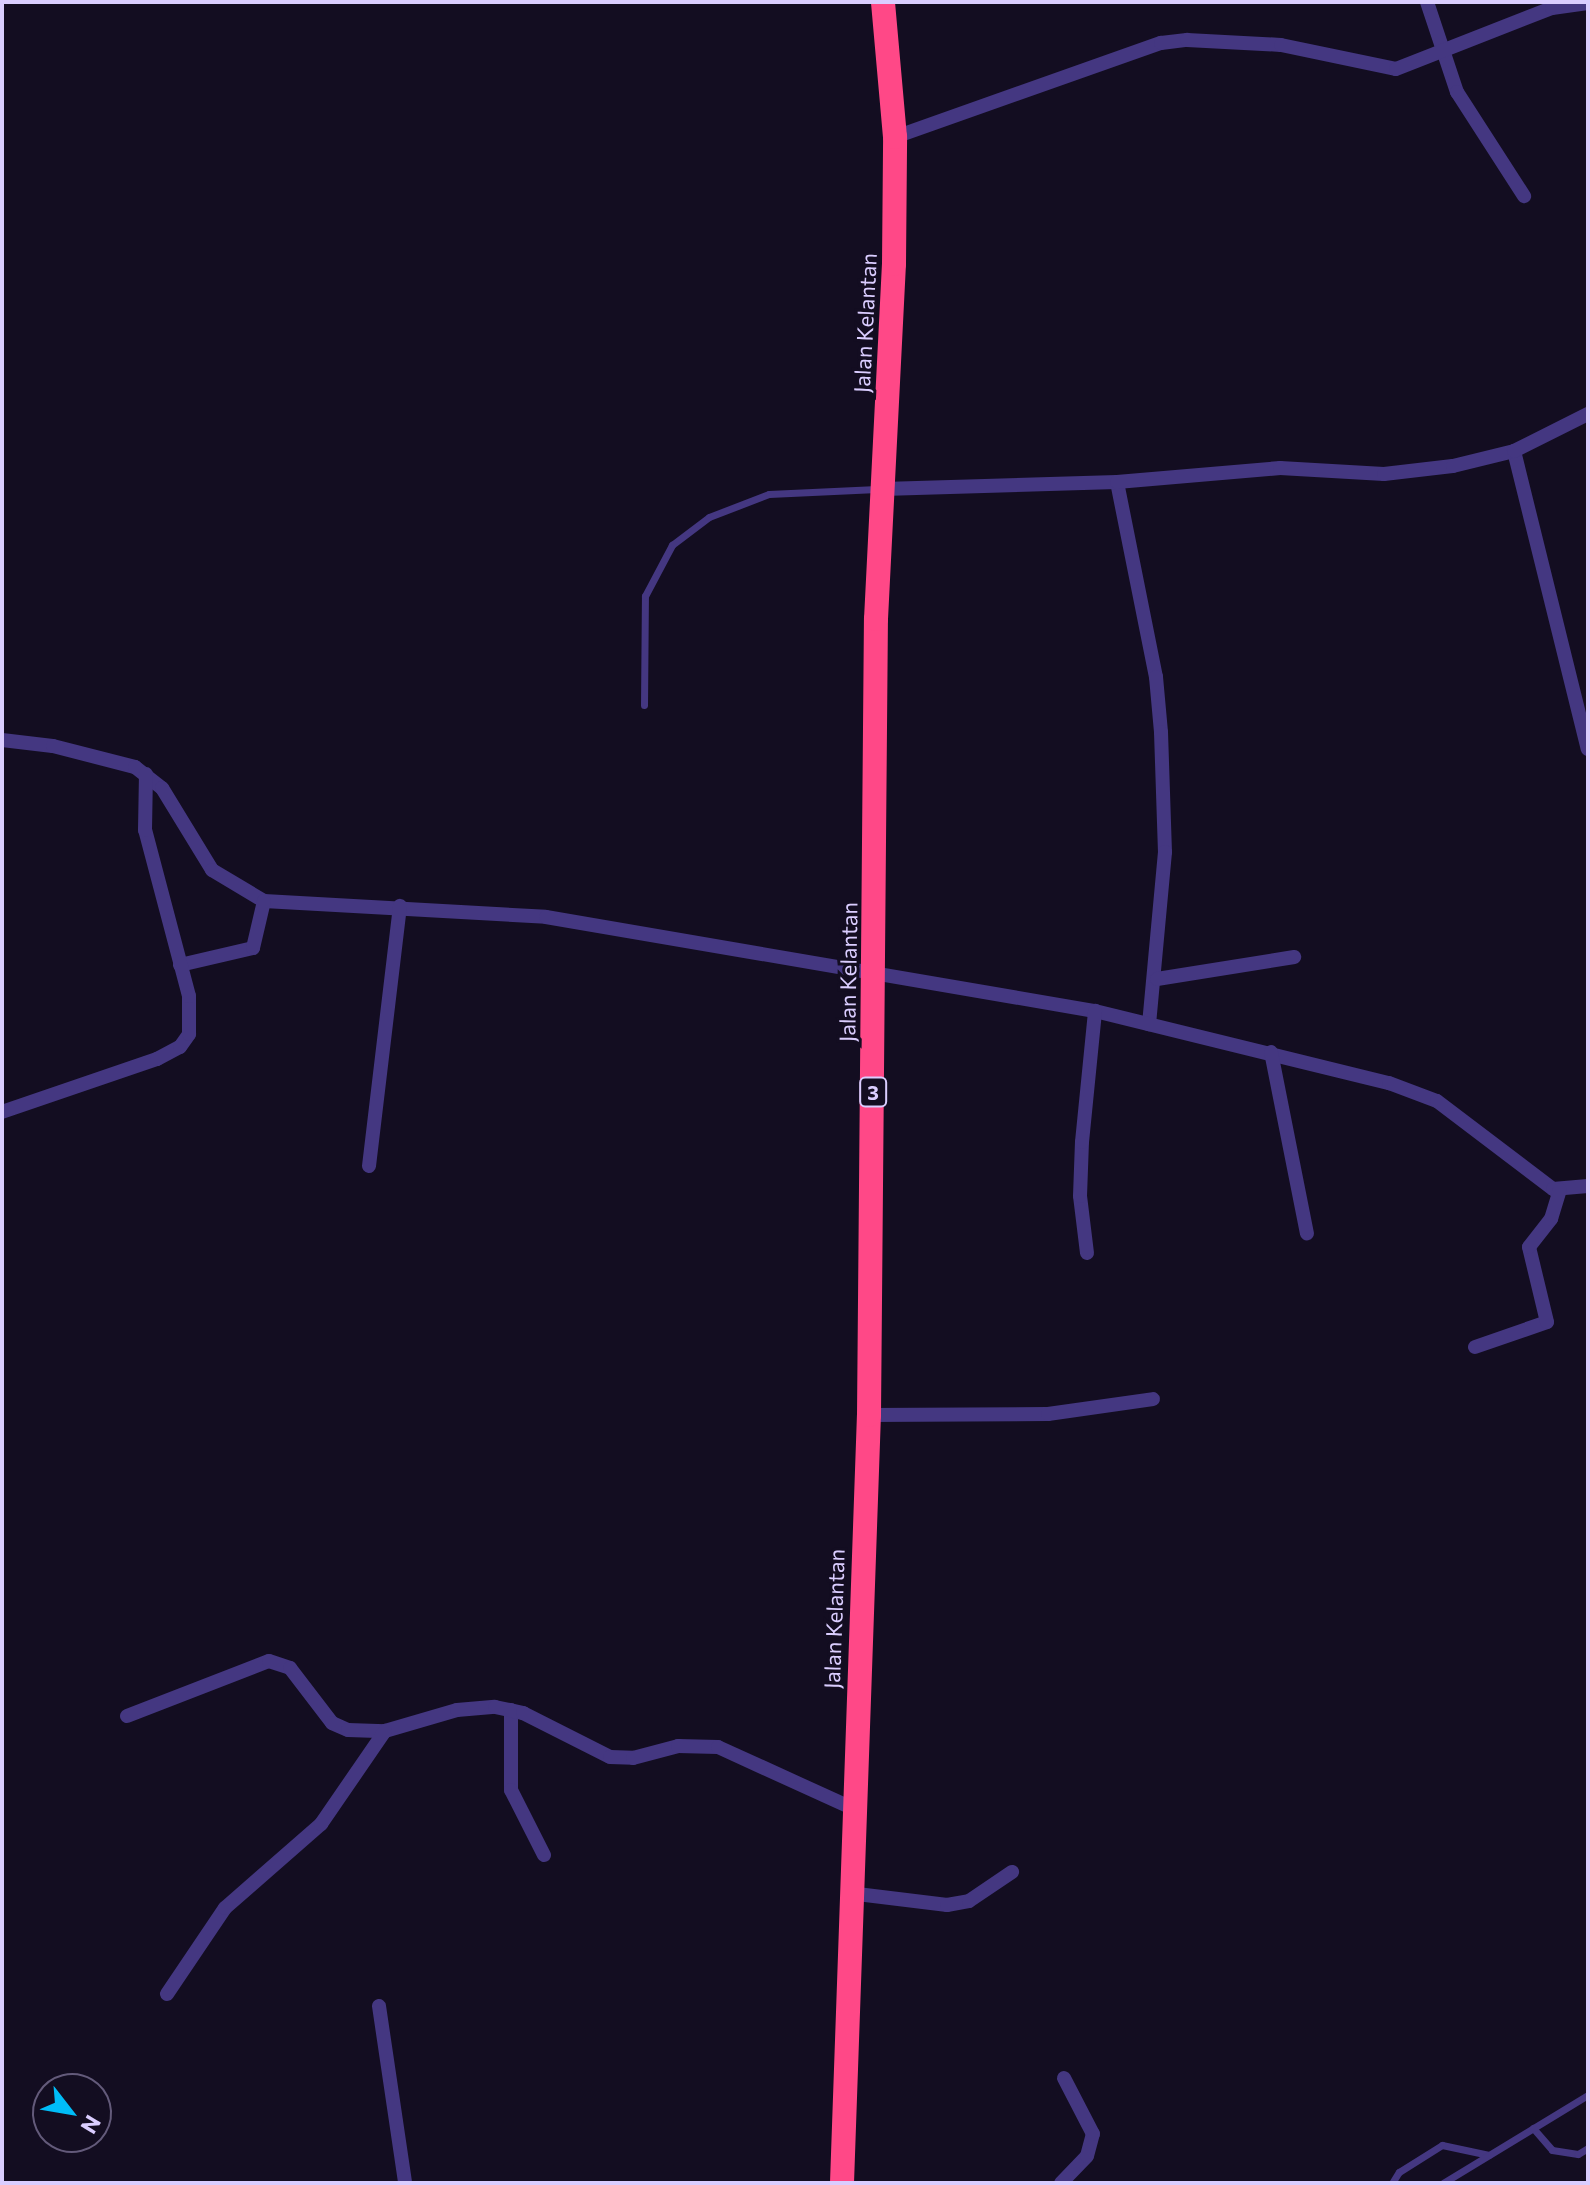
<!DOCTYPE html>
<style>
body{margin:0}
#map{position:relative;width:1590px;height:2185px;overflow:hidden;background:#130d21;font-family:Commissioner,sans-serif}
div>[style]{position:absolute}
.lane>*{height:7px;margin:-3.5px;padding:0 3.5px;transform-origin:3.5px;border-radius:3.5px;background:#443781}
.street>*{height:14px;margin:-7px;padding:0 7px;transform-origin:7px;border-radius:7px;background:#443781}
.highway>*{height:24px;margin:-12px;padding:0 12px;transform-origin:12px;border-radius:12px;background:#ff4887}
span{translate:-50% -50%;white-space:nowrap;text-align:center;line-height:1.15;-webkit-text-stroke:6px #130d21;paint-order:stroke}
.shield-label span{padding:2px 6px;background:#130d21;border:2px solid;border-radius:6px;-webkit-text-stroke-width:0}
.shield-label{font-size:20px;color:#dacdff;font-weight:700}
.street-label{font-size:22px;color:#dacdff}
.frame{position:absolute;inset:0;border:4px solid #dacdff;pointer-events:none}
.north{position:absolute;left:32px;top:2073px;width:80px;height:80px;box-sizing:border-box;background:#130d21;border:2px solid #635a7a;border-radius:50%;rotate:121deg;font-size:22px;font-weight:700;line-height:32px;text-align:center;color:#dacdff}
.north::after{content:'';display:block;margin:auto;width:28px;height:36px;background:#00bdf8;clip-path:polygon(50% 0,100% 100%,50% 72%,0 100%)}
</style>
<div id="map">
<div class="lane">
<div style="left:644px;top:705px;width:109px;rotate:-89.5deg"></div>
<div style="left:645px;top:596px;width:58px;rotate:-62.1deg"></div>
<div style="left:672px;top:545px;width:46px;rotate:-37.1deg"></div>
<div style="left:709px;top:517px;width:64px;rotate:-21deg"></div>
<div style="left:769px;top:494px;width:108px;rotate:-2.7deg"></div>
<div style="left:1533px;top:2128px;width:29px;rotate:49deg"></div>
<div style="left:1552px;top:2150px;width:26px;rotate:9deg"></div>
<div style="left:1578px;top:2154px;width:12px;rotate:-31deg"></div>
<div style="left:1392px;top:2183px;width:13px;rotate:-58deg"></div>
<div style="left:1399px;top:2172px;width:51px;rotate:-32.1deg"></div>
<div style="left:1442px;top:2145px;width:48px;rotate:12deg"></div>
<div style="left:1443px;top:2183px;width:170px;rotate:-31.3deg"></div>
</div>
<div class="street">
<div style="left:1427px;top:2px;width:95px;rotate:71.6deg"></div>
<div style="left:1457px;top:92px;width:124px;rotate:57.2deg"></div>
<div style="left:895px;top:137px;width:282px;rotate:-19.5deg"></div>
<div style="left:1161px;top:43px;width:26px;rotate:-7deg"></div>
<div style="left:1187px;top:40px;width:94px;rotate:3deg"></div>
<div style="left:1281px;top:45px;width:117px;rotate:11.8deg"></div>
<div style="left:1396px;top:69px;width:168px;rotate:-21.4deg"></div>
<div style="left:1552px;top:8px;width:36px;rotate:-8deg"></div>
<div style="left:1514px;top:451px;width:307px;rotate:76.1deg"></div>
<div style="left:1117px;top:482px;width:199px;rotate:78.7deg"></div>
<div style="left:1156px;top:677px;width:55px;rotate:84.8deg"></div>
<div style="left:1161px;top:732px;width:120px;rotate:88.1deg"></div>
<div style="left:1165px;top:852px;width:173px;rotate:95.3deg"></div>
<div style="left:883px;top:489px;width:234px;rotate:-1.7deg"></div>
<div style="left:1117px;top:482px;width:164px;rotate:-4.9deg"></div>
<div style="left:1280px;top:468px;width:104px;rotate:3.3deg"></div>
<div style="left:1384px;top:474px;width:69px;rotate:-6.6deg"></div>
<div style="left:1453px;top:466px;width:63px;rotate:-13.8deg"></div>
<div style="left:1514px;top:451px;width:83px;rotate:-26.6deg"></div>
<div style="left:2px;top:740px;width:51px;rotate:6.7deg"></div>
<div style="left:53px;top:746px;width:85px;rotate:14.4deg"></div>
<div style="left:135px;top:767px;width:34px;rotate:38deg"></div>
<div style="left:162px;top:788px;width:96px;rotate:58.6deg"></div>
<div style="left:212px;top:870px;width:61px;rotate:30.8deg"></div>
<div style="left:264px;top:901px;width:282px;rotate:3.2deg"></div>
<div style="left:546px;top:917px;width:557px;rotate:9.72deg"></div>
<div style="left:1095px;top:1011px;width:303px;rotate:13.8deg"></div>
<div style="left:1389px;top:1083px;width:51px;rotate:20.6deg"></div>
<div style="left:1437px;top:1101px;width:146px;rotate:37.2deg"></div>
<div style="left:1553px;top:1189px;width:35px;rotate:-5deg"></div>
<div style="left:180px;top:965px;width:75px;rotate:-13.1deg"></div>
<div style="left:253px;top:948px;width:48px;rotate:-76.8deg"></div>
<div style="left:1157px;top:979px;width:139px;rotate:-9.1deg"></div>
<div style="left:1271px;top:1052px;width:185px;rotate:78.8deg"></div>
<div style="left:2px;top:1112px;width:164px;rotate:-18.9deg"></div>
<div style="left:157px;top:1059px;width:26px;rotate:-28deg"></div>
<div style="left:180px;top:1047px;width:16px;rotate:-55deg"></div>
<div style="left:189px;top:1034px;width:38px;rotate:-90deg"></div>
<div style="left:189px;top:996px;width:172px;rotate:-104.8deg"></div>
<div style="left:145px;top:830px;width:56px;rotate:-89deg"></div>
<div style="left:369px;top:1166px;width:262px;rotate:-83.2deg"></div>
<div style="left:1087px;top:1253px;width:57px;rotate:-97deg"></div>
<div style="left:1080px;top:1196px;width:54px;rotate:-87.9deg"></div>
<div style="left:1082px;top:1142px;width:132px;rotate:-84.3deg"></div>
<div style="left:1475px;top:1347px;width:76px;rotate:-19.1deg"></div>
<div style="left:1547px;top:1322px;width:77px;rotate:-103.5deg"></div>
<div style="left:1529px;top:1247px;width:36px;rotate:-52deg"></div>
<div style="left:1551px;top:1219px;width:30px;rotate:-73deg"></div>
<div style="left:869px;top:1415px;width:179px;rotate:-0.3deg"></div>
<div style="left:1048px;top:1414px;width:106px;rotate:-8.1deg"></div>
<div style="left:511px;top:1710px;width:80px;rotate:90deg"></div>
<div style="left:511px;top:1790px;width:73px;rotate:63.1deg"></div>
<div style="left:127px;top:1716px;width:152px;rotate:-21.2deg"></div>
<div style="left:269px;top:1661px;width:22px;rotate:18deg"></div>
<div style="left:290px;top:1668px;width:69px;rotate:52.6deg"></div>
<div style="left:332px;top:1723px;width:17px;rotate:24deg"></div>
<div style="left:348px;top:1730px;width:37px;rotate:2deg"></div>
<div style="left:385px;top:1731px;width:75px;rotate:-16.3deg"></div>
<div style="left:457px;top:1710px;width:38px;rotate:-5deg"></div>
<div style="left:495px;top:1707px;width:29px;rotate:12deg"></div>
<div style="left:523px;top:1713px;width:97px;rotate:26.8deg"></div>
<div style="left:610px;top:1757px;width:23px;rotate:2deg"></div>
<div style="left:633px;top:1758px;width:47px;rotate:-14.9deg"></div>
<div style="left:678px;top:1746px;width:40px;rotate:1.4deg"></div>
<div style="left:718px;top:1747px;width:147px;rotate:24.5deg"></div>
<div style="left:849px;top:1893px;width:99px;rotate:7deg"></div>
<div style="left:947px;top:1905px;width:22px;rotate:-10deg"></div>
<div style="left:969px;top:1901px;width:52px;rotate:-34deg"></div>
<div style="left:167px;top:1994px;width:104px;rotate:-56deg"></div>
<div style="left:225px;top:1908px;width:128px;rotate:-41.2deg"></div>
<div style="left:321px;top:1824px;width:113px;rotate:-55.5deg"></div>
<div style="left:379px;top:2006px;width:179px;rotate:81.6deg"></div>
<div style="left:1061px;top:2183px;width:37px;rotate:-46deg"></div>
<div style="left:1087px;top:2156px;width:23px;rotate:-75deg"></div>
<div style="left:1093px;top:2134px;width:63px;rotate:-117.4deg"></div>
</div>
<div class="highway">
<div style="left:842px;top:2183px;width:768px;rotate:-87.99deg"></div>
<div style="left:869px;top:1415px;width:796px;rotate:-89.5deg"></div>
<div style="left:876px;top:619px;width:355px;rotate:-87.1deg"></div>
<div style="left:894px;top:264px;width:127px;rotate:-89.5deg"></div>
<div style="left:895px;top:137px;width:136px;rotate:-95.1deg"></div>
</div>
<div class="shield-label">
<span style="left:873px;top:1092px">3</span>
</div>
<div class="street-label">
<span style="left:865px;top:323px;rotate:-87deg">Jalan Kelantan</span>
<span style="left:848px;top:972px;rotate:-89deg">Jalan Kelantan</span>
<span style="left:834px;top:1619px;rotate:-88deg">Jalan Kelantan</span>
</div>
<div class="frame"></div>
<div class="north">N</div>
</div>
